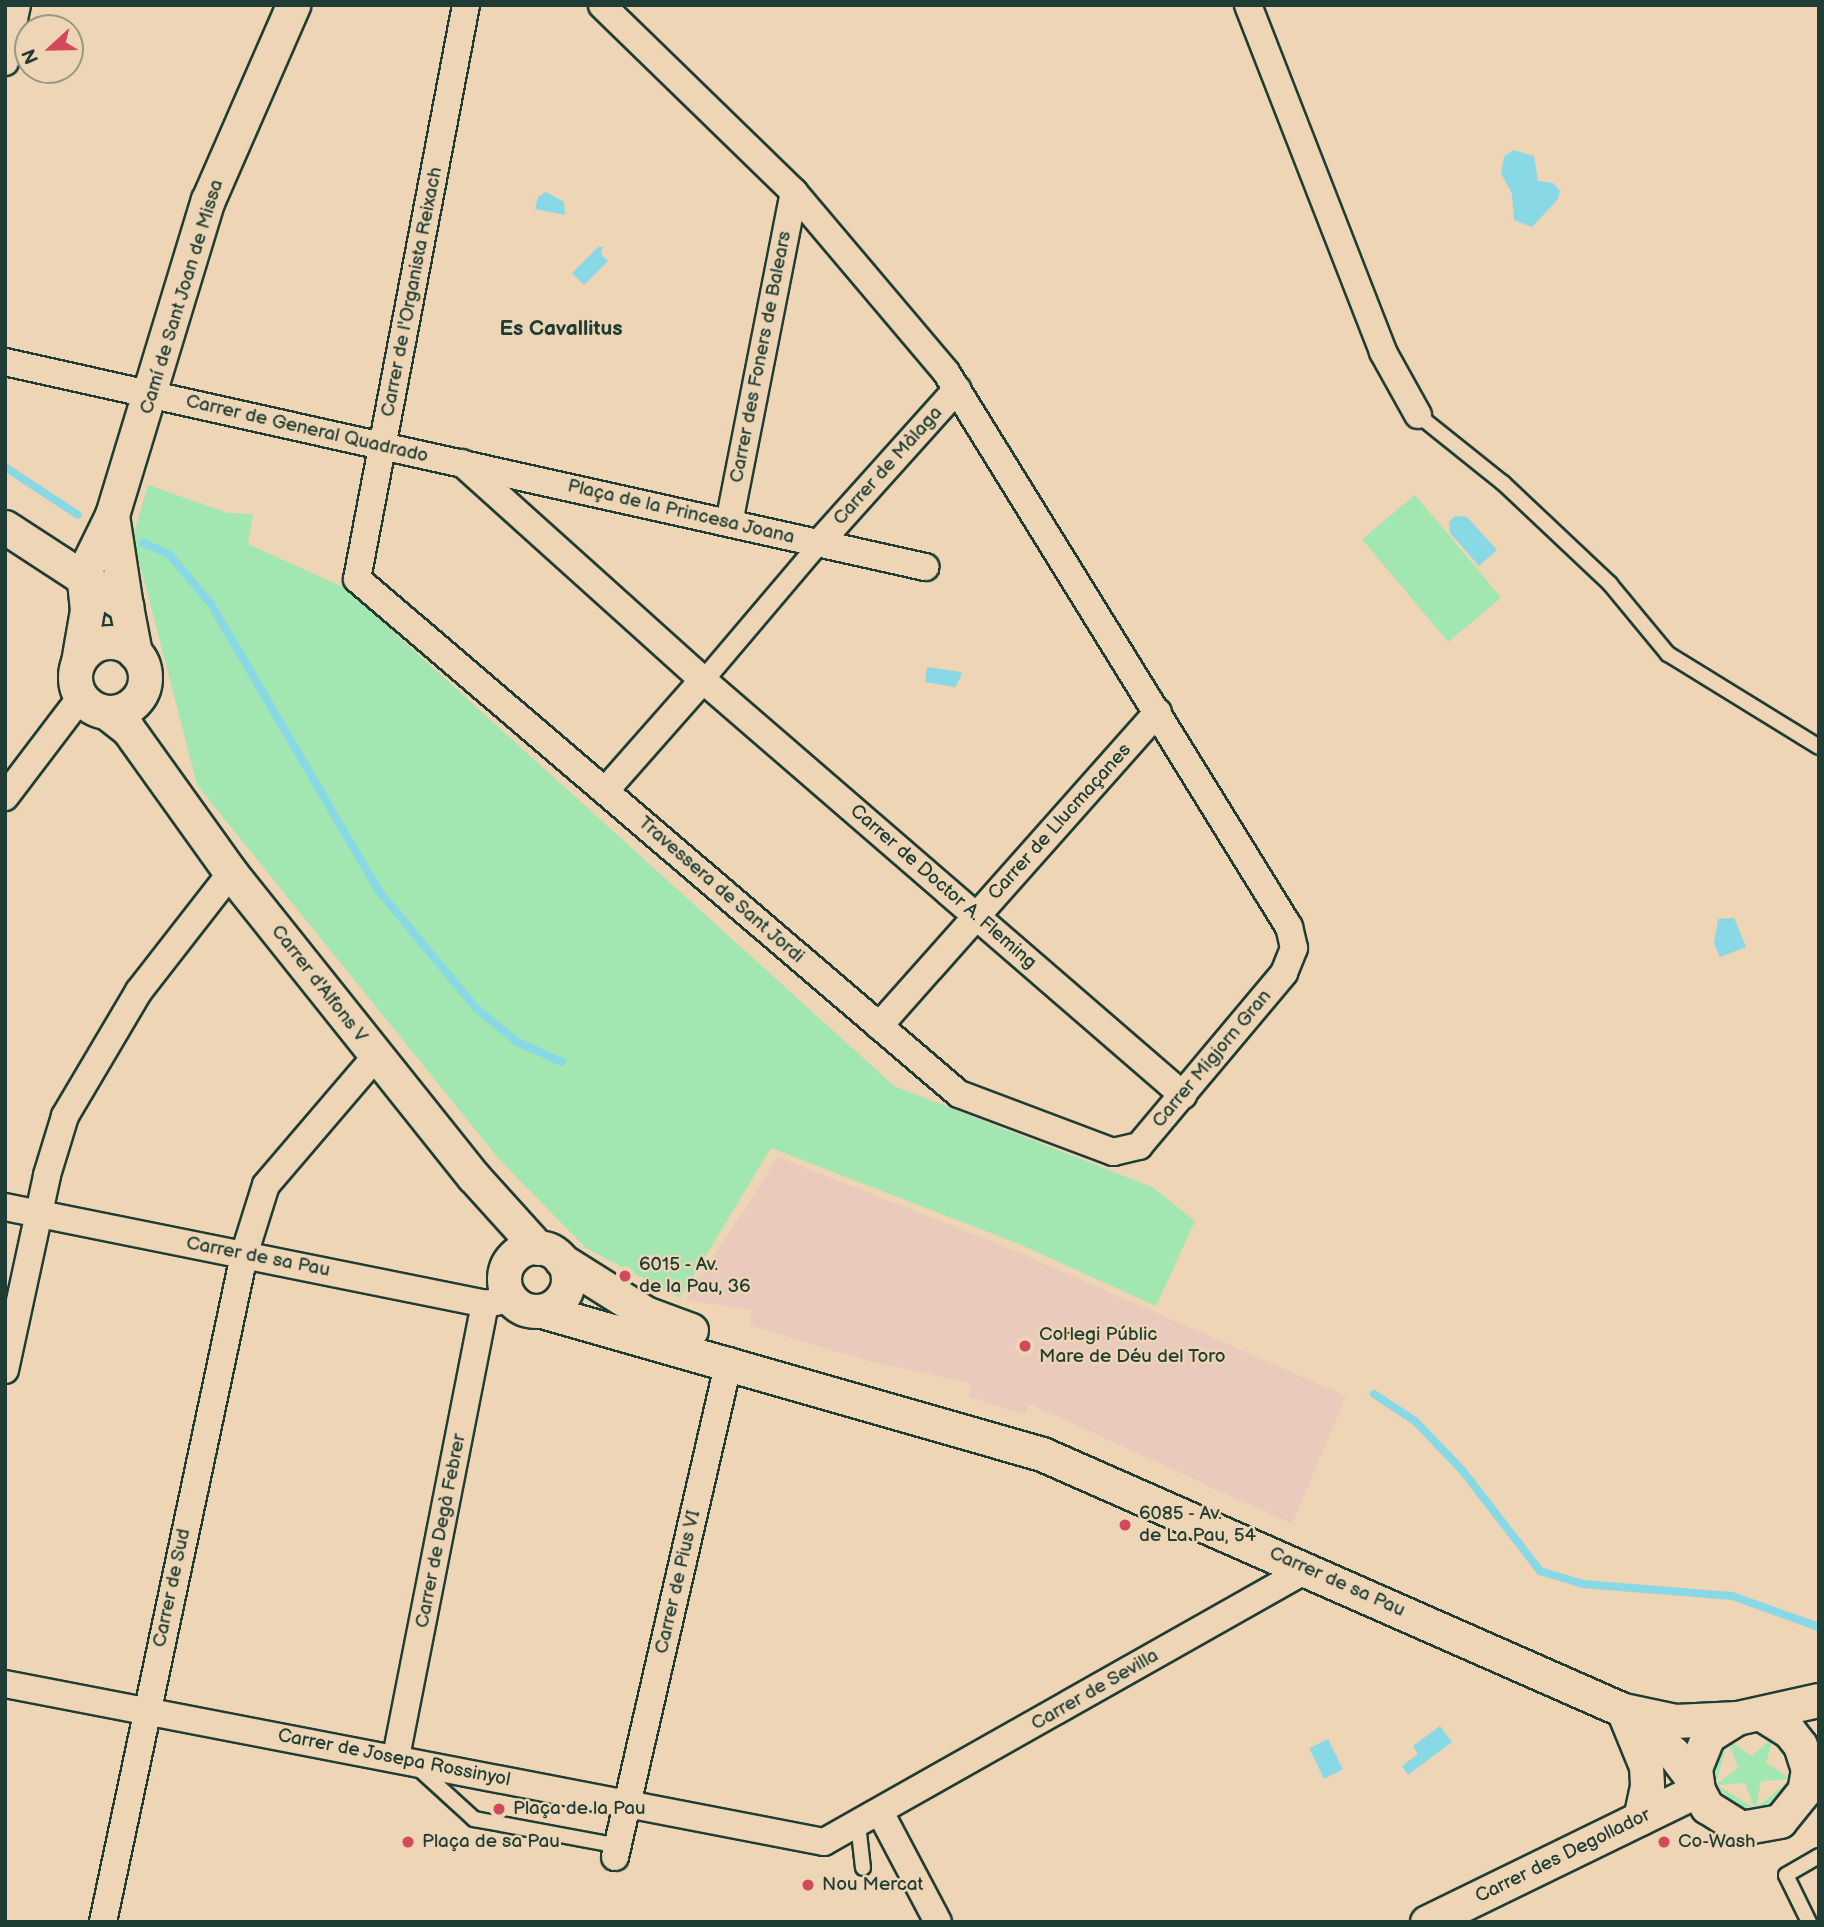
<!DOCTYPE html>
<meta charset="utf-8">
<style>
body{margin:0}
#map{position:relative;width:1824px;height:1927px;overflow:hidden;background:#edd5b5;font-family:"Balsamiq Sans",sans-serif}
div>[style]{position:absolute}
.built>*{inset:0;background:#e9cabd}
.green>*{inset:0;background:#a2e6b1;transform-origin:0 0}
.water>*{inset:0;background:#88d8e5;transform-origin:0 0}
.stream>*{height:8px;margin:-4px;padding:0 4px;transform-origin:4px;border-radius:4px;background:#88d8e5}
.roads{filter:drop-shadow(2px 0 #1f3d34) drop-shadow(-2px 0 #1f3d34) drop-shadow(0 2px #1f3d34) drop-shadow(0 -2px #1f3d34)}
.service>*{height:14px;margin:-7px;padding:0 7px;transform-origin:7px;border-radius:7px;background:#edd5b5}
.pedestrian>*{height:19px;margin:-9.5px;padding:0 9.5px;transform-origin:9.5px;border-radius:9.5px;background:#edd5b5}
.minor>*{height:26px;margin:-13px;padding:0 13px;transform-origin:13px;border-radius:13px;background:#edd5b5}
.tertiary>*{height:33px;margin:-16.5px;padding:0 16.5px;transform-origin:16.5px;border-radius:16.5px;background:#edd5b5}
.tertiary>.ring{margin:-16.5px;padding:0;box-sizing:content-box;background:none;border:33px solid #edd5b5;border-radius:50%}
.dots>*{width:19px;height:19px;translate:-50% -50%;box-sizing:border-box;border:4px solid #edd5b5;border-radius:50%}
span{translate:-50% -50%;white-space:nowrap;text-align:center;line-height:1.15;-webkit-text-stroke:5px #edd5b5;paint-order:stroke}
.street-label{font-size:19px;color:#1f3d34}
.poi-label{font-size:19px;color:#1f3d34}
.left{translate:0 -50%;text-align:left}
.neighbourhood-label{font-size:21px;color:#1f3d34;font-weight:700}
.frame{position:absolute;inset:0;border:7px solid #1f3d34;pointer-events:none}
.north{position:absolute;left:14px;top:14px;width:70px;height:70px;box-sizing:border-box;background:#edd5b5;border:2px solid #9b9881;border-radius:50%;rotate:248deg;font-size:19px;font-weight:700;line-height:28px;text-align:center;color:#1f3d34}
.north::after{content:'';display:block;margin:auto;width:24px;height:32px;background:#d1495b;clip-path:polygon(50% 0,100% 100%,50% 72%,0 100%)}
</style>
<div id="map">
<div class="built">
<div style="clip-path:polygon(778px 1157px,1015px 1251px,1346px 1396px,1292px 1524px,1030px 1404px,1025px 1414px,969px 1397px,970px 1383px,868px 1361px,749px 1325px,752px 1310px,686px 1300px)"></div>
</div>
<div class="green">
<div style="clip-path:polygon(148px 485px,228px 513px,253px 514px,248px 544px,345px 588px,894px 1086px,1152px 1187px,1195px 1221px,1156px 1306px,1019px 1244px,771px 1148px,680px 1298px,586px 1248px,498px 1158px,197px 785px,133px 537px)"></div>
<div style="left:1415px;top:495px;width:134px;height:69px;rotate:50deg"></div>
<div style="clip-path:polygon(evenodd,1773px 1737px,1766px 1763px,1791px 1779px,1786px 1790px,1768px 1806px,1743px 1808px,1732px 1803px,1716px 1784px,1715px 1758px,1721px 1746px,1728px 1740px,1752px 1756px,1773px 1737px,1728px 1741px,1738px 1768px,1717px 1784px,1716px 1783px,1728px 1741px,1773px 1737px,1789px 1779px,1790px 1780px,1756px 1808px,1761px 1781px,1789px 1779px,1773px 1737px,1745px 1783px,1754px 1808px,1717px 1785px,1745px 1783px)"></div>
</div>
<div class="water">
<div style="clip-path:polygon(1513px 150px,1534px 156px,1538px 181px,1553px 183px,1560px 191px,1558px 199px,1532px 227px,1514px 220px,1512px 194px,1501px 173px,1504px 157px)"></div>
<div style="clip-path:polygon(546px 192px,564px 202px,565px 215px,535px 209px,538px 197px)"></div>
<div style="clip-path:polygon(598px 247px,603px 247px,601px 254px,608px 261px,584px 285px,572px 273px)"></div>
<div style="clip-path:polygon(1455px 516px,1467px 517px,1497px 550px,1479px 566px,1450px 533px,1449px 522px)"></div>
<div style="clip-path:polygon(927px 667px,961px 672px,961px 676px,955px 687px,925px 682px)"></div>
<div style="clip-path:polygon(1734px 918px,1746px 947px,1720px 957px,1714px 944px,1718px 919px)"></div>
<div style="clip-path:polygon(1440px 1726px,1452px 1742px,1408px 1775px,1402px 1766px,1418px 1754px,1413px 1746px)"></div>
<div style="left:1328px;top:1739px;width:34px;height:21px;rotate:64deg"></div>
</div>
<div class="stream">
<div style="left:5px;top:467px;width:87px;rotate:33.3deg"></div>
<div style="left:143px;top:543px;width:28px;rotate:23deg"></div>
<div style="left:169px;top:554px;width:65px;rotate:50deg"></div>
<div style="left:211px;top:604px;width:331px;rotate:59.7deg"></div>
<div style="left:378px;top:890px;width:153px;rotate:50.3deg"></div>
<div style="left:476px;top:1008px;width:53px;rotate:39.7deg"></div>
<div style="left:517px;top:1042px;width:49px;rotate:24deg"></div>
<div style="left:1374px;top:1394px;width:49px;rotate:33.4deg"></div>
<div style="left:1415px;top:1421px;width:68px;rotate:46.2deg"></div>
<div style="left:1462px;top:1470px;width:128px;rotate:52.3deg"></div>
<div style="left:1540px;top:1571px;width:45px;rotate:16.8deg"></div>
<div style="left:1583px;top:1584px;width:149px;rotate:4.6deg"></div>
<div style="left:1732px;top:1596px;width:92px;rotate:19.6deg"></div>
</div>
<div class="roads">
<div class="service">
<div style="left:1418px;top:415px;width:109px;rotate:38.7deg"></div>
<div style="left:1503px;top:483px;width:147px;rotate:43.3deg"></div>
<div style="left:1610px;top:584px;width:91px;rotate:50.4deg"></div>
<div style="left:1668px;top:654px;width:177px;rotate:31.6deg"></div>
<div style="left:416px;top:1766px;width:79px;rotate:42.4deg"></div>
<div style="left:474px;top:1819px;width:147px;rotate:10.5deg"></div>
<div style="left:858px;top:1824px;width:44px;rotate:83.5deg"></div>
<div style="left:1809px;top:1922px;width:52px;rotate:-116.1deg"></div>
<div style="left:1786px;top:1875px;width:38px;rotate:-30deg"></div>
</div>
<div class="pedestrian">
<div style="left:703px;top:680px;width:180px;rotate:-49.7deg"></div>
</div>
<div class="minor">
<div style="left:466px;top:5px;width:584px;rotate:100.75deg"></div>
<div style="left:357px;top:579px;width:792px;rotate:40.55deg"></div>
<div style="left:959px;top:1094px;width:165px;rotate:20.6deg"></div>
<div style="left:1113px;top:1152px;width:27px;rotate:-13deg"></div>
<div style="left:1139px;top:1146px;width:226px;rotate:-50deg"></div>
<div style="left:1284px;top:973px;width:27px;rotate:-68deg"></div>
<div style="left:1294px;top:948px;width:22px;rotate:-103deg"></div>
<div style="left:1289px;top:927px;width:652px;rotate:-121.72deg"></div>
<div style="left:946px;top:372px;width:236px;rotate:-130.2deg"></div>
<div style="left:794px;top:192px;width:268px;rotate:-135.8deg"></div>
<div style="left:1248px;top:5px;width:372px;rotate:68.7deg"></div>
<div style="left:1383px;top:352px;width:72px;rotate:60.9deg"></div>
<div style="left:5px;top:62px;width:58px;rotate:-78.1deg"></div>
<div style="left:5px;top:362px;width:943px;rotate:12.56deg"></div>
<div style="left:462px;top:463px;width:324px;rotate:42deg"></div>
<div style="left:703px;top:680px;width:635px;rotate:40.85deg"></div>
<div style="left:729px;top:523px;width:337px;rotate:-78.9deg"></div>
<div style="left:819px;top:543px;width:207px;rotate:-48.1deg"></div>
<div style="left:605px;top:791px;width:148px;rotate:-48.6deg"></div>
<div style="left:5px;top:797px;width:126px;rotate:-52.8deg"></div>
<div style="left:879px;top:1026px;width:420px;rotate:-48.4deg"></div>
<div style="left:5px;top:1207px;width:490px;rotate:11.4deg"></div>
<div style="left:485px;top:1304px;width:26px;rotate:-11deg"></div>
<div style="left:5px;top:1370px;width:199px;rotate:-77.8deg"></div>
<div style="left:47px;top:1175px;width:62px;rotate:-73deg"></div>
<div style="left:65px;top:1116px;width:145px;rotate:-59.4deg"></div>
<div style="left:139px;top:991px;width:150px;rotate:-52.1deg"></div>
<div style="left:5px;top:1684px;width:834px;rotate:10.92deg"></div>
<div style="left:824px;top:1842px;width:557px;rotate:-29.46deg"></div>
<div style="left:396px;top:1757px;width:462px;rotate:-78.9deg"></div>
<div style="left:880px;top:1812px;width:124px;rotate:62.2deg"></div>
<div style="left:615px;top:1857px;width:509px;rotate:-77.06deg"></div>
<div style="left:103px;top:1922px;width:682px;rotate:-78.06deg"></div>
<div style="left:244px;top:1255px;width:73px;rotate:-72.6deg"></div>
<div style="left:266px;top:1185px;width:170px;rotate:-49.5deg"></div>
</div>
<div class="tertiary">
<div style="left:112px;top:515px;width:92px;rotate:81.3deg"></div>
<div style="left:5px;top:527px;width:145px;rotate:33.1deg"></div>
<div style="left:126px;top:606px;width:48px;rotate:79.2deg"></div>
<div class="ring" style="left:75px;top:642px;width:37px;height:37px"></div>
<div style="left:78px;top:662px;width:53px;rotate:-80.2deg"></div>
<div style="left:87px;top:610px;width:36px;rotate:-96deg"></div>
<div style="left:83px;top:574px;width:66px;rotate:-63.8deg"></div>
<div style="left:112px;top:515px;width:329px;rotate:-73.1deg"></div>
<div style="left:208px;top:200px;width:213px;rotate:-66.4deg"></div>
<div style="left:106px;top:712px;width:28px;rotate:38deg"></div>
<div style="left:128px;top:729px;width:177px;rotate:54.4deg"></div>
<div style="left:231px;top:873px;width:388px;rotate:51.4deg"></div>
<div style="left:473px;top:1176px;width:97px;rotate:47.9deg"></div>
<div class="ring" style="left:504px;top:1247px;width:31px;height:31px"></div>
<div style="left:561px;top:1260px;width:99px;rotate:32.2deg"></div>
<div style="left:645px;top:1313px;width:49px;rotate:20.3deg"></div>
<div style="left:542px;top:1311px;width:520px;rotate:15.96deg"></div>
<div style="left:1042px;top:1454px;width:635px;rotate:23.78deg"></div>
<div style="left:1623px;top:1710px;width:53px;rotate:11.9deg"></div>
<div style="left:1675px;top:1721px;width:62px;rotate:-2.8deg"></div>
<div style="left:1623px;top:1710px;width:61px;rotate:67.7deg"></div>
<div style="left:1646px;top:1766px;width:20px;rotate:87deg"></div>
<div style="left:1647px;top:1786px;width:33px;rotate:102deg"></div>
<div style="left:1763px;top:1715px;width:31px;rotate:32deg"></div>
<div style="left:1789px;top:1731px;width:18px;rotate:52deg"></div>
<div style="left:1800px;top:1745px;width:25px;rotate:72deg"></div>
<div style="left:1808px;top:1769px;width:22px;rotate:100deg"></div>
<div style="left:1804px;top:1791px;width:38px;rotate:129deg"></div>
<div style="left:1780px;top:1821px;width:40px;rotate:170deg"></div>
<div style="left:1741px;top:1828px;width:40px;rotate:-148deg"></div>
<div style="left:1707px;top:1807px;width:19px;rotate:-118deg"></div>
<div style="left:1698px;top:1790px;width:22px;rotate:-98deg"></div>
<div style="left:1695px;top:1768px;width:35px;rotate:-68deg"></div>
<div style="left:1708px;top:1736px;width:34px;rotate:-32deg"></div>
<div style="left:1737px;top:1718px;width:84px;rotate:-12.4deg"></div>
<div style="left:1630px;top:1716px;width:57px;rotate:40.7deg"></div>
<div style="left:1673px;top:1753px;width:40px;rotate:53deg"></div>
<div style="left:1427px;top:1922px;width:301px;rotate:-26deg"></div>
</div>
</div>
<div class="dots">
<div style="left:625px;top:1276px;background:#d1495b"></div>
<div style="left:1025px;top:1346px;background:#d1495b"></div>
<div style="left:1125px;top:1525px;background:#d1495b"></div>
<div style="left:499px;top:1809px;background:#d1495b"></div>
<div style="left:408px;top:1842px;background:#d1495b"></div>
<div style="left:1664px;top:1842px;background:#d1495b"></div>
<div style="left:808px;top:1885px;background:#d1495b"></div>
</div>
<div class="street-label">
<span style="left:412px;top:292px;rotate:-79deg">Carrer de l'Organista Reixach</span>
<span style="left:182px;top:297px;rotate:-73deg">Camí de Sant Joan de Missa</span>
<span style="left:761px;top:357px;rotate:-79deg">Carrer des Foners de Balears</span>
<span style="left:307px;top:429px;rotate:13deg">Carrer de General Quadrado</span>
<span style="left:888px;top:466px;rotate:-48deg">Carrer de Màlaga</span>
<span style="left:681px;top:512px;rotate:13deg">Plaça de la Princesa Joana</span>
<span style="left:1060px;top:822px;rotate:-48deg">Carrer de Llucmaçanes</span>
<span style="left:943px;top:887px;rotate:41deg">Carrer de Doctor A. Fleming</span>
<span style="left:721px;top:890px;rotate:41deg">Travessera de Sant Jordi</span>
<span style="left:319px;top:984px;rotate:52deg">Carrer d'Alfons V</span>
<span style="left:1212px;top:1059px;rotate:-50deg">Carrer Migjorn Gran</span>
<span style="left:258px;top:1257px;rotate:11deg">Carrer de sa Pau</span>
<span style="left:441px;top:1531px;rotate:-79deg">Carrer de Degà Febrer</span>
<span style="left:678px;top:1582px;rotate:-77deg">Carrer de Pius VI</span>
<span style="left:1337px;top:1582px;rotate:24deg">Carrer de sa Pau</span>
<span style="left:172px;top:1588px;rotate:-78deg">Carrer de Sud</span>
<span style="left:1095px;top:1690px;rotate:-30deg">Carrer de Sevilla</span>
<span style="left:394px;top:1758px;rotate:11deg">Carrer de Josepa Rossinyol</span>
<span style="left:1563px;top:1856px;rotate:-26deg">Carrer des Degollador</span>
</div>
<div class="poi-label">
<span class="left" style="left:639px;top:1276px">6015 - Av.<br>de la Pau, 36</span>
<span class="left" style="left:1039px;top:1346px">Col·legi Públic<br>Mare de Déu del Toro</span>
<span class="left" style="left:1139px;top:1525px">6085 - Av.<br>de La Pau, 54</span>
<span class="left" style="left:513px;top:1809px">Plaça de la Pau</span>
<span class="left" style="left:422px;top:1842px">Plaça de sa Pau</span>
<span class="left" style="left:1678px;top:1842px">Co-Wash</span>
<span class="left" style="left:822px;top:1885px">Nou Mercat</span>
</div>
<div class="neighbourhood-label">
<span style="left:561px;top:329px">Es Cavallitus</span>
</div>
<div class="frame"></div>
<div class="north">N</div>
</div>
